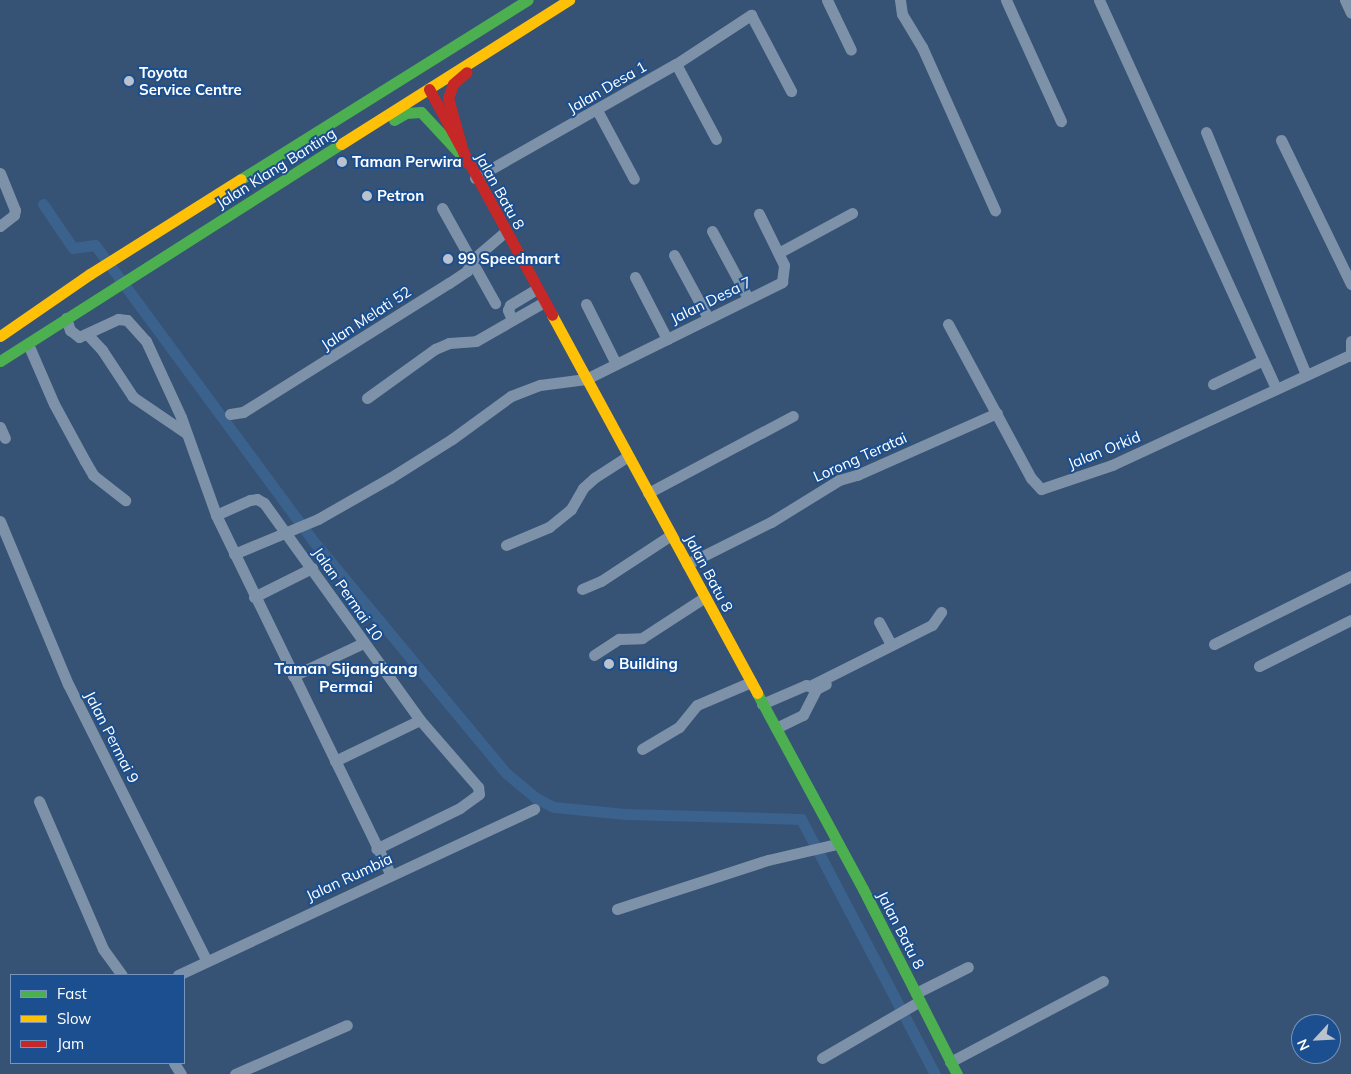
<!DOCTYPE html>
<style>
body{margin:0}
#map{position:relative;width:1351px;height:1074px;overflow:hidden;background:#365274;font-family:Mulish,sans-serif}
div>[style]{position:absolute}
.canal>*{height:11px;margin:-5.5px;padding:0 5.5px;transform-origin:5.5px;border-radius:5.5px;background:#3b618d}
.street>*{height:11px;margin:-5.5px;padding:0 5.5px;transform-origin:5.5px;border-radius:5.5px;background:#7d92a8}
.fast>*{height:11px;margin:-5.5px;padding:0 5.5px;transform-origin:5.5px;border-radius:5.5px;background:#4caf50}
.slow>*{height:11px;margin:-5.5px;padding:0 5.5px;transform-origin:5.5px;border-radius:5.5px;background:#ffc107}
.jam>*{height:11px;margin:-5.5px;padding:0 5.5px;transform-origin:5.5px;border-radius:5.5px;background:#c62828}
.dots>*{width:14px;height:14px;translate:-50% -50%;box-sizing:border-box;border:2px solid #1b4f8f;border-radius:50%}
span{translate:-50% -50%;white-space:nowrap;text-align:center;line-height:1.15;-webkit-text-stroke:4px #1b4f8f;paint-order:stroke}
.poi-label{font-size:15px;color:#fff;font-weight:700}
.left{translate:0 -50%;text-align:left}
.street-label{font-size:15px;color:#fff}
.neighbourhood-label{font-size:16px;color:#fff;font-weight:700}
.legend{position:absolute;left:10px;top:974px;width:175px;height:90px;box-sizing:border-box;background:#1b4f8f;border:1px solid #7695bc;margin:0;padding:6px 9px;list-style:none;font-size:15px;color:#fff}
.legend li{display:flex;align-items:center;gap:10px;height:25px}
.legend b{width:25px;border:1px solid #7695bc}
.north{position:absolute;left:1291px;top:1014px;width:50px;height:50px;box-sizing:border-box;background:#1b4f8f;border:1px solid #7695bc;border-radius:50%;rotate:245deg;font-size:14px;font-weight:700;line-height:20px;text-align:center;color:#fff}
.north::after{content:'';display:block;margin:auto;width:18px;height:22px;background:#b9c2ce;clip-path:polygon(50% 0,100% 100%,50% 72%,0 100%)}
</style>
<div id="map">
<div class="canal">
<div style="left:43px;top:204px;width:53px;rotate:55.7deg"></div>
<div style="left:73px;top:248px;width:22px;rotate:-8deg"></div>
<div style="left:95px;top:245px;width:370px;rotate:53.6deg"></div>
<div style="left:315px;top:543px;width:299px;rotate:50.3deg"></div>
<div style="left:506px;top:773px;width:39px;rotate:40deg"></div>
<div style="left:536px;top:798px;width:20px;rotate:27deg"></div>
<div style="left:554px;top:807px;width:72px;rotate:5.6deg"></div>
<div style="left:626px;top:814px;width:175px;rotate:1.6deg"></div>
<div style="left:801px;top:819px;width:288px;rotate:62.3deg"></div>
</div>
<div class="street">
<div style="left:827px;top:0;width:55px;rotate:64.4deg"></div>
<div style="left:900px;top:0;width:14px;rotate:82deg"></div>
<div style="left:902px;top:14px;width:39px;rotate:59deg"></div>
<div style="left:922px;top:47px;width:179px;rotate:65.9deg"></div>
<div style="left:1006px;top:0;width:133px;rotate:65.6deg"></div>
<div style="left:1099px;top:0;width:427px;rotate:65.5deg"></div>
<div style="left:1345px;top:0;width:14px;rotate:65deg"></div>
<div style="left:676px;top:64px;width:85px;rotate:61.9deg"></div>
<div style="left:597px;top:110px;width:78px;rotate:61.8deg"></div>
<div style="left:1206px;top:132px;width:263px;rotate:67.6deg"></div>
<div style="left:1281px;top:140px;width:160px;rotate:64.1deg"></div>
<div style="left:0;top:173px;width:40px;rotate:68deg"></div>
<div style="left:15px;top:210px;width:5px;rotate:101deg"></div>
<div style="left:14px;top:215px;width:18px;rotate:142deg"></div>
<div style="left:475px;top:178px;width:231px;rotate:-29.6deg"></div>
<div style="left:676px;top:64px;width:90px;rotate:-33.2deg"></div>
<div style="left:751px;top:15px;width:86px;rotate:62.2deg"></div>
<div style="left:442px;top:208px;width:109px;rotate:60.8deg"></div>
<div style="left:712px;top:231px;width:76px;rotate:61.8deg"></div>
<div style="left:780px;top:252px;width:82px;rotate:-28.4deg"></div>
<div style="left:674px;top:255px;width:72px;rotate:61.6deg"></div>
<div style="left:635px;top:277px;width:70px;rotate:62.7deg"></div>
<div style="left:586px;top:304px;width:67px;rotate:63.4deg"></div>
<div style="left:66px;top:318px;width:13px;rotate:72deg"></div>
<div style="left:70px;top:330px;width:11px;rotate:38deg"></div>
<div style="left:79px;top:337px;width:43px;rotate:-24.8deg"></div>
<div style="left:118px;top:319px;width:9px;rotate:6deg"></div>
<div style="left:127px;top:320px;width:28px;rotate:48deg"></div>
<div style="left:146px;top:341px;width:84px;rotate:65.3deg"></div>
<div style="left:181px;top:417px;width:104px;rotate:70.3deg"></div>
<div style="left:216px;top:515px;width:399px;rotate:64.1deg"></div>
<div style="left:512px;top:320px;width:11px;rotate:-112deg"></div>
<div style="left:508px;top:310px;width:5px;rotate:-68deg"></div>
<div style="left:510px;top:305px;width:31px;rotate:-31deg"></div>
<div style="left:948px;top:324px;width:175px;rotate:61.7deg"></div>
<div style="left:1031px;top:478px;width:15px;rotate:48deg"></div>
<div style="left:1041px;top:489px;width:75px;rotate:-18.7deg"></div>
<div style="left:1112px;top:465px;width:262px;rotate:-24.8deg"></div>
<div style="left:88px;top:335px;width:21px;rotate:47deg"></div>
<div style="left:102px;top:350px;width:56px;rotate:56.6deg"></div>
<div style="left:133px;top:397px;width:64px;rotate:34.2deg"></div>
<div style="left:1351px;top:341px;width:15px;rotate:90deg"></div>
<div style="left:28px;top:344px;width:65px;rotate:66.6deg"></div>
<div style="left:54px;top:404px;width:65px;rotate:61.5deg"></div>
<div style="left:85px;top:461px;width:16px;rotate:60deg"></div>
<div style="left:93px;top:475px;width:41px;rotate:38deg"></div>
<div style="left:1213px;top:384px;width:55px;rotate:-25.6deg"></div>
<div style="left:367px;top:398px;width:84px;rotate:-35.8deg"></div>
<div style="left:435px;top:349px;width:15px;rotate:-23deg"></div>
<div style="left:449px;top:343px;width:27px;rotate:-4deg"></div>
<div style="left:476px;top:341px;width:78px;rotate:-29.8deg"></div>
<div style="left:230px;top:414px;width:13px;rotate:-9deg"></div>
<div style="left:243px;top:412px;width:243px;rotate:-32.1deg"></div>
<div style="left:449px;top:283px;width:22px;rotate:-34deg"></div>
<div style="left:467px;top:271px;width:11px;rotate:-68deg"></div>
<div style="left:471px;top:261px;width:46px;rotate:-40.6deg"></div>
<div style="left:0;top:427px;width:12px;rotate:66deg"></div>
<div style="left:648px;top:493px;width:164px;rotate:-28deg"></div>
<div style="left:216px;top:515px;width:37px;rotate:-24deg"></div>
<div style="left:250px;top:500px;width:7px;rotate:-8deg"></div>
<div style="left:257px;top:499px;width:8px;rotate:30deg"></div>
<div style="left:264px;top:503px;width:267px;rotate:54.3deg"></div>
<div style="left:420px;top:720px;width:89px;rotate:49.1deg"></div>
<div style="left:478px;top:787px;width:7px;rotate:82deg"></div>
<div style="left:479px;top:794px;width:24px;rotate:144deg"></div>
<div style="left:460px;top:808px;width:93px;rotate:154deg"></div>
<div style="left:0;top:521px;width:177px;rotate:67.4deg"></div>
<div style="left:68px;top:684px;width:310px;rotate:63.4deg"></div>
<div style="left:506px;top:545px;width:47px;rotate:-22.7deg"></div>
<div style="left:549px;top:527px;width:28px;rotate:-39deg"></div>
<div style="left:571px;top:509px;width:24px;rotate:-60deg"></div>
<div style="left:583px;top:488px;width:15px;rotate:-42deg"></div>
<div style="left:594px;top:478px;width:40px;rotate:-32.9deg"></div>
<div style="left:234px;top:554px;width:91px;rotate:-22.6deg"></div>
<div style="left:318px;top:519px;width:83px;rotate:-29.7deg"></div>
<div style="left:390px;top:478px;width:73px;rotate:-32.2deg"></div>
<div style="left:452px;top:439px;width:73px;rotate:-36.1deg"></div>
<div style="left:511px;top:396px;width:31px;rotate:-21deg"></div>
<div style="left:540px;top:385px;width:46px;rotate:-7.4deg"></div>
<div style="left:586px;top:379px;width:219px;rotate:-26.3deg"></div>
<div style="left:782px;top:282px;width:17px;rotate:-83deg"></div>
<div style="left:784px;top:265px;width:57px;rotate:-116.1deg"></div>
<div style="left:687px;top:564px;width:94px;rotate:-26.6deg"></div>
<div style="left:771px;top:522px;width:80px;rotate:-31.7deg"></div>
<div style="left:839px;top:480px;width:19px;rotate:-16deg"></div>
<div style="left:857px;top:475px;width:153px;rotate:-23.9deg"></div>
<div style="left:582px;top:589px;width:21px;rotate:-23deg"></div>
<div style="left:601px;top:581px;width:84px;rotate:-33.3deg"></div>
<div style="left:254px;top:597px;width:65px;rotate:-26.6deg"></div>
<div style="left:879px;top:622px;width:26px;rotate:62deg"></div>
<div style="left:1214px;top:644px;width:153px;rotate:-26.4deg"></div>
<div style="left:594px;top:655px;width:30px;rotate:-33deg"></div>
<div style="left:619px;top:639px;width:23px;rotate:-2deg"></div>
<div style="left:642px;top:638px;width:75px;rotate:-33.1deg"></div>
<div style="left:1259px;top:666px;width:103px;rotate:-26.6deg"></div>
<div style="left:293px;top:676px;width:77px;rotate:-25.2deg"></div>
<div style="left:810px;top:686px;width:136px;rotate:-26.6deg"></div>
<div style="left:932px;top:625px;width:16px;rotate:-55deg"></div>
<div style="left:762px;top:704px;width:48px;rotate:-23.4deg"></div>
<div style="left:806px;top:685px;width:11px;rotate:22deg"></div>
<div style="left:776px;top:728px;width:30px;rotate:-26deg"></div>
<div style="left:803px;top:715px;width:29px;rotate:-63deg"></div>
<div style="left:816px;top:689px;width:11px;rotate:-27deg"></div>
<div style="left:642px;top:749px;width:43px;rotate:-30.7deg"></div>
<div style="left:679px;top:727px;width:28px;rotate:-51deg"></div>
<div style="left:697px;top:705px;width:59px;rotate:-23.1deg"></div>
<div style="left:335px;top:761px;width:94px;rotate:-25.8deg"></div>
<div style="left:39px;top:801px;width:161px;rotate:66.6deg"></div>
<div style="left:103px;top:949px;width:32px;rotate:54deg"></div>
<div style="left:617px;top:909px;width:159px;rotate:-18deg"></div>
<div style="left:768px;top:860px;width:71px;rotate:-13.1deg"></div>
<div style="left:178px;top:975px;width:393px;rotate:-25deg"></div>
<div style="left:916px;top:993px;width:58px;rotate:-26.6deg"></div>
<div style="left:822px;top:1058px;width:113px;rotate:-30.2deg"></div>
<div style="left:950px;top:1062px;width:173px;rotate:-27.9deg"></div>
<div style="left:174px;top:1063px;width:13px;rotate:58deg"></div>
<div style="left:235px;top:1074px;width:122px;rotate:-23.6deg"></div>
</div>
<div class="fast">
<div style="left:394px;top:120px;width:14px;rotate:-30deg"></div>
<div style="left:406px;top:113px;width:15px;rotate:-4deg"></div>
<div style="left:421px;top:112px;width:57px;rotate:47.1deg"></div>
<div style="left:241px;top:179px;width:338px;rotate:-32deg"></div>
<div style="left:0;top:361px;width:404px;rotate:-32.5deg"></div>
<div style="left:757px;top:693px;width:223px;rotate:61.6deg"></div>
<div style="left:863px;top:889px;width:208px;rotate:63.1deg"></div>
</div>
<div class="slow">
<div style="left:341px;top:144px;width:270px;rotate:-32.3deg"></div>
<div style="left:552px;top:315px;width:430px;rotate:61.5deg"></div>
<div style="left:0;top:336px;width:109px;rotate:-34.6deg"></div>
<div style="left:90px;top:274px;width:178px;rotate:-32.2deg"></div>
</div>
<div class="jam">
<div style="left:429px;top:89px;width:257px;rotate:61.4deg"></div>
<div style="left:466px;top:162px;width:66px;rotate:-105.7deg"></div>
<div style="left:448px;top:98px;width:15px;rotate:-70deg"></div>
<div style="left:453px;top:84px;width:18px;rotate:-41deg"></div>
</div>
<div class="dots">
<div style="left:129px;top:81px;background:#b9c2ce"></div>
<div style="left:342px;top:162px;background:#b9c2ce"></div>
<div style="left:367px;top:196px;background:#b9c2ce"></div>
<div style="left:448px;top:259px;background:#b9c2ce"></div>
<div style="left:609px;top:664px;background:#b9c2ce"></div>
</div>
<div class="poi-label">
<span class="left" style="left:139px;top:81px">Toyota<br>Service Centre</span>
<span class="left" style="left:352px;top:162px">Taman Perwira</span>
<span class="left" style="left:377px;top:196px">Petron</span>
<span class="left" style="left:458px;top:259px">99 Speedmart</span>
<span class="left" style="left:619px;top:664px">Building</span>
</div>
<div class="street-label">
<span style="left:607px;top:87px;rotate:-30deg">Jalan Desa 1</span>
<span style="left:276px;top:168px;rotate:-32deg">Jalan Klang Banting</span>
<span style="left:500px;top:191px;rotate:61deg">Jalan Batu 8</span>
<span style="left:711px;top:300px;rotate:-26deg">Jalan Desa 7</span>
<span style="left:366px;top:318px;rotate:-33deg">Jalan Melati 52</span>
<span style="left:1104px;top:450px;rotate:-22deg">Jalan Orkid</span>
<span style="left:860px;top:457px;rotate:-24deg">Lorong Teratai</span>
<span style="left:709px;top:573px;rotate:62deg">Jalan Batu 8</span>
<span style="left:348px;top:594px;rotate:55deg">Jalan Permai 10</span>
<span style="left:112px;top:737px;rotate:63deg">Jalan Permai 9</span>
<span style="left:349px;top:877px;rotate:-25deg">Jalan Rumbia</span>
<span style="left:901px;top:930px;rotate:63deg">Jalan Batu 8</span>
</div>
<div class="neighbourhood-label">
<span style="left:346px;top:677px">Taman Sijangkang<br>Permai</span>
</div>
<ul class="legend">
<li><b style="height:6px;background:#4caf50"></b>Fast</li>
<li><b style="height:6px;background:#ffc107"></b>Slow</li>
<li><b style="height:6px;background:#c62828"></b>Jam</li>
</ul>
<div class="north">N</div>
</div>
